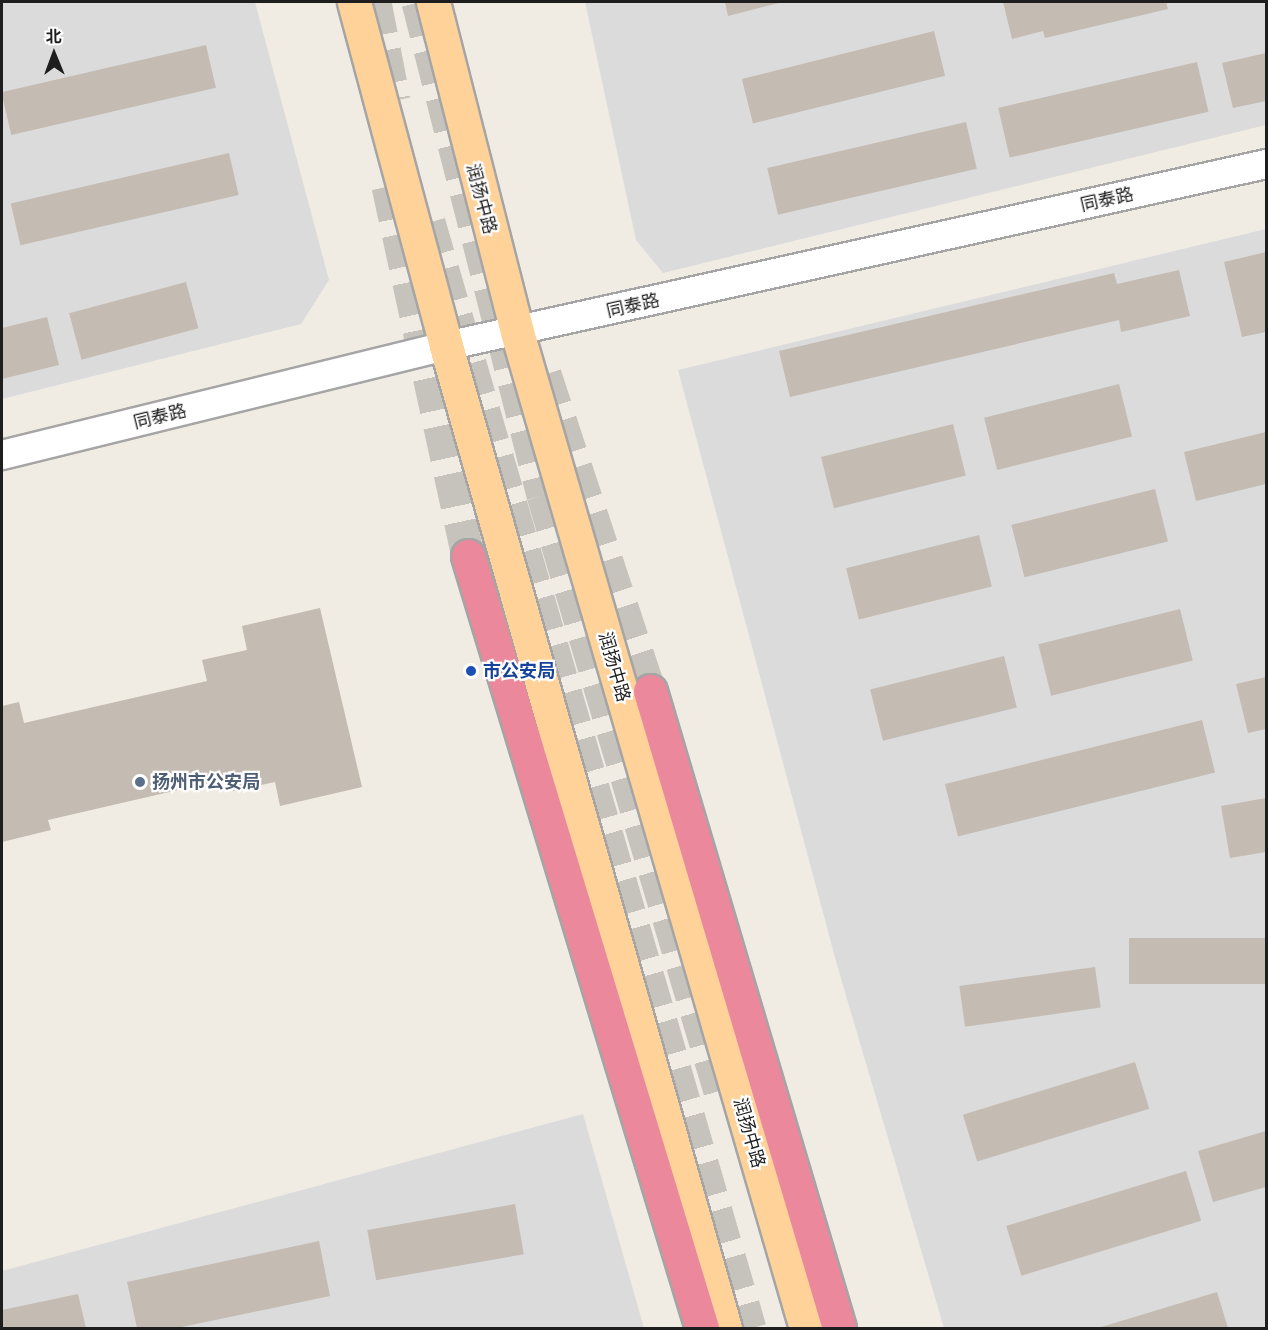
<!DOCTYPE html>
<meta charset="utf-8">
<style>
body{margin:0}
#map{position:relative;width:1268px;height:1330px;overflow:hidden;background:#f0ece4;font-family:Mulish,"Noto Sans SC",sans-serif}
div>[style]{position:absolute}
.residential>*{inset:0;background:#dcdbdb}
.building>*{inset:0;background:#c4bbb3;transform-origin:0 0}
.highway-tunnel>*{height:33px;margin-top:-16.5px;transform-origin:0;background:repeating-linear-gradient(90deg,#c6c3bc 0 33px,transparent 0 49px)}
.roads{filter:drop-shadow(2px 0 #a5a5a5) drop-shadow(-2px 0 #a5a5a5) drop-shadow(0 2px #a5a5a5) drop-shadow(0 -2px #a5a5a5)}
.minor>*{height:28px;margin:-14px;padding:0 14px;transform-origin:14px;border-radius:14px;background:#fff}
.major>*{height:33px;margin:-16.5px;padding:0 16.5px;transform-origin:16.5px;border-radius:16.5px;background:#ffd29a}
.highway>*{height:33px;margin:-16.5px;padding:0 16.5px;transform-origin:16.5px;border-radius:16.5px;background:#eb889b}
.dots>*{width:16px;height:16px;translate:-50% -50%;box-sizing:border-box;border:3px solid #fff;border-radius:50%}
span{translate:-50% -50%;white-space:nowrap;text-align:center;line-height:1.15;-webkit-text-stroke:4.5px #fff;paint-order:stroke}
.street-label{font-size:18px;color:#1e1e1e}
.transit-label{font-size:18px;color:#164399;font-weight:700}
.left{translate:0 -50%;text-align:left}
.service-label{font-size:18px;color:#4e5e75;font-weight:700}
.frame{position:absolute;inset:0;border:3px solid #1e1e1e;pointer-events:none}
.north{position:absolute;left:24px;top:24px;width:60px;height:60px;-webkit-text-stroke:4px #fff;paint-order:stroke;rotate:359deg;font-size:16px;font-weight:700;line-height:24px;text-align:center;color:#1e1e1e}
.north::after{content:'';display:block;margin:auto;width:21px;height:27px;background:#1e1e1e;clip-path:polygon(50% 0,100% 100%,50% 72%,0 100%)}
</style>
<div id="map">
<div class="residential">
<div style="clip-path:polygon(2px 2px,255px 2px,329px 280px,301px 324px,2px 399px)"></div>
<div style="clip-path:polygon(585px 2px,1266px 2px,1266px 125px,663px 273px,636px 240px)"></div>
<div style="clip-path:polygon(1266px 229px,1266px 1328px,944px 1328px,837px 965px,678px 370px)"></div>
<div style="clip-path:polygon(583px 1114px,644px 1328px,2px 1328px,2px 1271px)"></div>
</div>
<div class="building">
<div style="clip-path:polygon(725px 2px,783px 2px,728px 16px)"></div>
<div style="clip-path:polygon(1003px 2px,1166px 2px,1168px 9px,1045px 38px,1043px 31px,1012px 39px)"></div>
<div style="left:934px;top:31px;width:46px;height:198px;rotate:76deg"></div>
<div style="left:206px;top:45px;width:44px;height:210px;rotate:77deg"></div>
<div style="clip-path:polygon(1266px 53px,1266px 101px,1233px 108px,1222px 63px)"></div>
<div style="left:1197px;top:62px;width:51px;height:204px;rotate:77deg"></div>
<div style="left:966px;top:122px;width:48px;height:204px;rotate:77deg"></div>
<div style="left:229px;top:153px;width:43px;height:224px;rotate:77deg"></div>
<div style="clip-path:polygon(1266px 252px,1266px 332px,1242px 337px,1224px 262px)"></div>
<div style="clip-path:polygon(1179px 270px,1190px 316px,1121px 332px,1119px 320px,790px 397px,779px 351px,1114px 273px,1117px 284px)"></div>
<div style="left:186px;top:282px;width:48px;height:121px;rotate:75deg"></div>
<div style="clip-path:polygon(47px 317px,59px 365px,2px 379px,2px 328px)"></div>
<div style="left:1119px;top:384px;width:54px;height:139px;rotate:76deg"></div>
<div style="left:953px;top:424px;width:53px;height:136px;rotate:76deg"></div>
<div style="clip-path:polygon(1266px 432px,1266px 484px,1196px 501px,1184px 452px)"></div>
<div style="left:1155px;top:489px;width:54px;height:148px;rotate:76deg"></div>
<div style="left:979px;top:535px;width:53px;height:137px;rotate:76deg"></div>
<div style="clip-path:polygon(320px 608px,362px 787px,280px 806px,275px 782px,233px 791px,230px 778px,48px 820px,51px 830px,2px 842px,2px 706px,19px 702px,24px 723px,207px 681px,202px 660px,247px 650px,242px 626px)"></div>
<div style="left:1180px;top:609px;width:53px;height:146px;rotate:76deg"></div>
<div style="left:1004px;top:656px;width:53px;height:138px;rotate:76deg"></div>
<div style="clip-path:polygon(1266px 677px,1266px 729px,1248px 733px,1236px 684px)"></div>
<div style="left:1202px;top:720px;width:54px;height:265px;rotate:76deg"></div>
<div style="clip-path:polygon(1266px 798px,1266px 852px,1230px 858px,1221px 806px)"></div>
<div style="left:1266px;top:938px;width:46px;height:137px;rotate:90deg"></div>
<div style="left:1095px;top:967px;width:41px;height:137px;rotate:82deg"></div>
<div style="left:1135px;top:1062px;width:49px;height:180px;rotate:73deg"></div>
<div style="clip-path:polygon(1266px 1131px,1266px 1187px,1213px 1202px,1198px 1151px)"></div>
<div style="left:1186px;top:1171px;width:52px;height:188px;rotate:73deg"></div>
<div style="left:515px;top:1204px;width:51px;height:150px;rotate:80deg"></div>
<div style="clip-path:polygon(319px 1241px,330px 1296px,177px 1328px,137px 1328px,127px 1282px)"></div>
<div style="clip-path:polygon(1217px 1292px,1228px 1328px,1098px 1328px)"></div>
<div style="clip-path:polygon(78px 1294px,86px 1328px,2px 1328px,2px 1310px)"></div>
</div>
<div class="highway-tunnel">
<div style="left:375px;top:2px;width:100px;rotate:79deg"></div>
<div style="left:418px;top:2px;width:509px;rotate:75.77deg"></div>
<div style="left:543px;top:495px;width:622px;rotate:73.46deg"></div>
<div style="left:388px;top:186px;width:379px;rotate:77.8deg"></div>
<div style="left:429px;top:222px;width:1152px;rotate:73.82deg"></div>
<div style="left:545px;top:374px;width:334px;rotate:71.7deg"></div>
</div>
<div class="roads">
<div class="minor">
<div style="left:2px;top:455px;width:457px;rotate:-13.8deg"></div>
<div style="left:446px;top:346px;width:840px;rotate:-12.51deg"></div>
</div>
<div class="major">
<div style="left:354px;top:2px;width:356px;rotate:75deg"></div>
<div style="left:446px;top:346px;width:1021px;rotate:74.14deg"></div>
<div style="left:433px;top:2px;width:341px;rotate:75.7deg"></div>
<div style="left:517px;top:332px;width:1037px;rotate:73.82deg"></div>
</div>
<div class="highway">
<div style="left:468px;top:556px;width:807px;rotate:73.14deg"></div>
<div style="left:650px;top:691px;width:664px;rotate:73.47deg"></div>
</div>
</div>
<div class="dots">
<div style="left:471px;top:671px;background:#1a4fb4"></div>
<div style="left:140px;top:782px;background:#5c6f8a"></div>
</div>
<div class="street-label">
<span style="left:481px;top:199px;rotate:75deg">润扬中路</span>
<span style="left:1107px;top:200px;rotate:-13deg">同泰路</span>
<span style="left:633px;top:306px;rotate:-13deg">同泰路</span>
<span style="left:160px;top:417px;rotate:-14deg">同泰路</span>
<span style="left:614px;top:667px;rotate:74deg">润扬中路</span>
<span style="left:749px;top:1133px;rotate:74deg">润扬中路</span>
</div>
<div class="transit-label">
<span class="left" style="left:483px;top:671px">市公安局</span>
</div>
<div class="service-label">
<span class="left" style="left:152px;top:782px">扬州市公安局</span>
</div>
<div class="frame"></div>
<div class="north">北</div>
</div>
